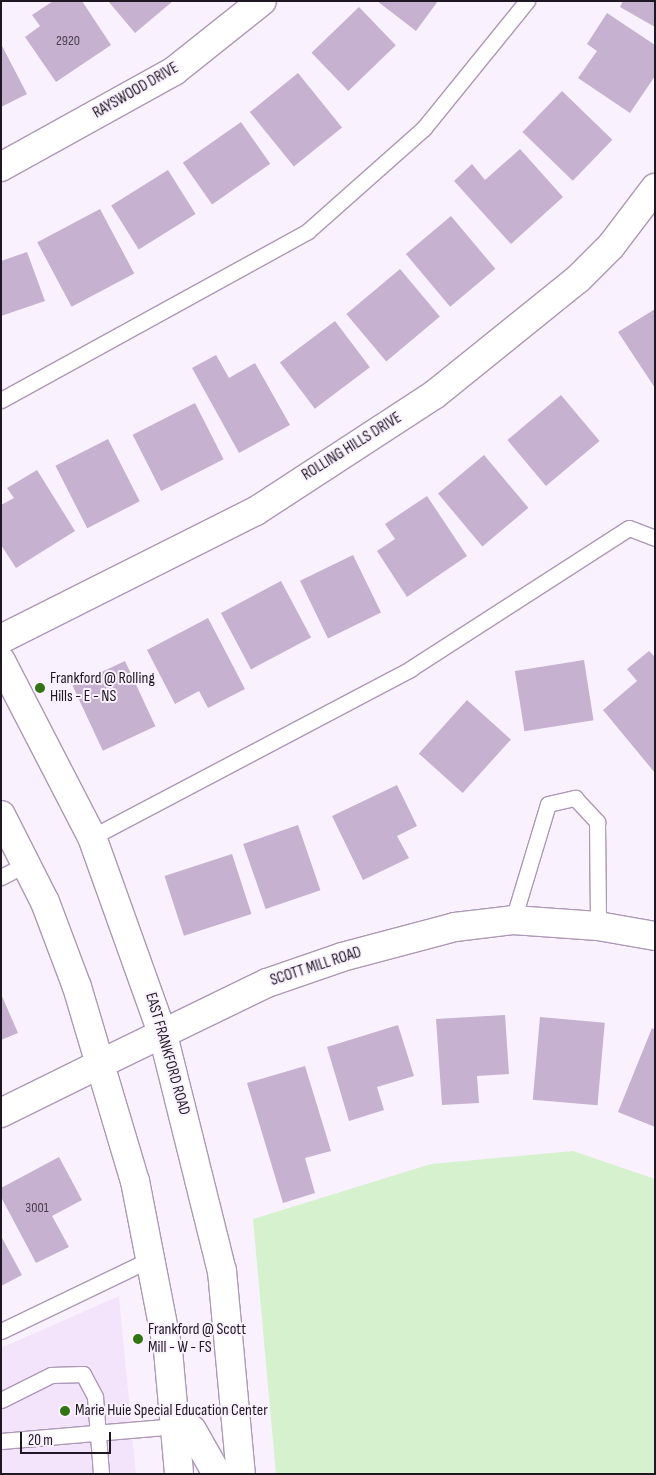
<!DOCTYPE html>
<style>
body{margin:0}
#map{position:relative;width:656px;height:1475px;overflow:hidden;background:#faf1fe;font-family:"Sofia Sans Condensed",sans-serif}
div>[style]{position:absolute}
.built>*{inset:0;background:#f4e4fb}
.green>*{inset:0;background:#d6f1cd}
.building>*{inset:0;background:#c6b1d0;transform-origin:0 0}
.roads{filter:drop-shadow(1px 0 #ad98b6) drop-shadow(-1px 0 #ad98b6) drop-shadow(0 1px #ad98b6) drop-shadow(0 -1px #ad98b6)}
.service>*{height:15px;margin:-7.5px;padding:0 7.5px;transform-origin:7.5px;border-radius:7.5px;background:#fff}
.minor>*{height:28px;margin:-14px;padding:0 14px;transform-origin:14px;border-radius:14px;background:#fff}
.tertiary>*{height:28px;margin:-14px;padding:0 14px;transform-origin:14px;border-radius:14px;background:#fff}
.secondary>*{height:28px;margin:-14px;padding:0 14px;transform-origin:14px;border-radius:14px;background:#fff}
.dots>*{width:14px;height:14px;translate:-50% -50%;box-sizing:border-box;border:2px solid #faf1fe;border-radius:50%}
span{translate:-50% -50%;white-space:nowrap;text-align:center;line-height:1.15;-webkit-text-stroke:4px #faf1fe;paint-order:stroke}
.number-label{font-size:14px;color:#493e4e}
.number-label span{-webkit-text-stroke-width:0}
.street-label{font-size:16px;color:#1f1723}
.poi-label{font-size:16px;color:#1f1723}
.left{translate:0 -50%;text-align:left}
.frame{position:absolute;inset:0;border:2px solid #1f1723;pointer-events:none}
.scale{position:absolute;left:20px;top:1432px;width:91px;height:22px;box-sizing:border-box;border:2px solid #1f1723;border-top:0;padding-left:6px;font-size:15px;line-height:18px;white-space:nowrap;color:#1f1723;-webkit-text-stroke:4px #faf1fe;paint-order:stroke}
</style>
<div id="map">
<div class="built">
<div style="clip-path:polygon(119px 1296px,136px 1474px,1px 1474px,1px 1348px)"></div>
</div>
<div class="green">
<div style="clip-path:polygon(573px 1151px,655px 1179px,655px 1474px,276px 1474px,253px 1219px,431px 1164px)"></div>
</div>
<div class="building">
<div style="clip-path:polygon(53px 1px,82px 1px,111px 45px,56px 82px,25px 37px,40px 26px,32px 15px)"></div>
<div style="clip-path:polygon(108px 1px,173px 1px,135px 33px)"></div>
<div style="clip-path:polygon(377px 1px,438px 1px,416px 31px)"></div>
<div style="clip-path:polygon(623px 1px,655px 1px,655px 27px,620px 7px)"></div>
<div style="left:359px;top:7px;width:53px;height:66px;rotate:46deg"></div>
<div style="clip-path:polygon(607px 13px,655px 45px,655px 76px,630px 113px,578px 78px,597px 51px,587px 44px)"></div>
<div style="clip-path:polygon(1px 44px,27px 94px,1px 107px)"></div>
<div style="left:298px;top:73px;width:70px;height:62px;rotate:51deg"></div>
<div style="left:562px;top:91px;width:70px;height:57px;rotate:44deg"></div>
<div style="left:241px;top:122px;width:51px;height:71px;rotate:55deg"></div>
<div style="clip-path:polygon(520px 149px,563px 197px,511px 244px,454px 181px,472px 164px,485px 180px)"></div>
<div style="left:168px;top:170px;width:52px;height:67px;rotate:58deg"></div>
<div style="left:100px;top:209px;width:73px;height:71px;rotate:62deg"></div>
<div style="left:451px;top:216px;width:69px;height:59px;rotate:50deg"></div>
<div style="clip-path:polygon(27px 252px,45px 301px,1px 316px,1px 261px)"></div>
<div style="left:400px;top:269px;width:62px;height:70px;rotate:50deg"></div>
<div style="clip-path:polygon(655px 309px,655px 388px,618px 332px)"></div>
<div style="left:335px;top:321px;width:58px;height:69px;rotate:53deg"></div>
<div style="clip-path:polygon(216px 355px,229px 378px,255px 363px,290px 425px,239px 453px,192px 368px)"></div>
<div style="left:561px;top:395px;width:60px;height:70px;rotate:50deg"></div>
<div style="left:195px;top:403px;width:63px;height:70px;rotate:63deg"></div>
<div style="left:108px;top:439px;width:70px;height:59px;rotate:63deg"></div>
<div style="left:484px;top:455px;width:69px;height:60px;rotate:50deg"></div>
<div style="clip-path:polygon(37px 470px,75px 531px,16px 568px,1px 545px,1px 505px,14px 498px,7px 488px)"></div>
<div style="clip-path:polygon(427px 496px,467px 556px,407px 597px,377px 551px,395px 539px,385px 524px)"></div>
<div style="left:353px;top:555px;width:64px;height:59px;rotate:64deg"></div>
<div style="left:281px;top:581px;width:64px;height:68px;rotate:62deg"></div>
<div style="clip-path:polygon(208px 618px,245px 689px,208px 708px,199px 691px,175px 704px,147px 650px)"></div>
<div style="clip-path:polygon(649px 651px,655px 657px,655px 773px,603px 710px,637px 681px,627px 669px)"></div>
<div style="left:584px;top:660px;width:61px;height:70px;rotate:81deg"></div>
<div style="left:125px;top:661px;width:72px;height:58px;rotate:65deg"></div>
<div style="left:467px;top:700px;width:59px;height:72px;rotate:42deg"></div>
<div style="clip-path:polygon(397px 785px,417px 826px,397px 836px,409px 858px,363px 880px,332px 816px)"></div>
<div style="left:298px;top:825px;width:69px;height:58px;rotate:71deg"></div>
<div style="left:232px;top:854px;width:63px;height:71px;rotate:72deg"></div>
<div style="clip-path:polygon(1px 994px,18px 1033px,1px 1040px)"></div>
<div style="clip-path:polygon(505px 1015px,509px 1074px,477px 1076px,479px 1103px,442px 1105px,436px 1019px)"></div>
<div style="left:540px;top:1017px;width:65px;height:83px;rotate:5deg"></div>
<div style="clip-path:polygon(398px 1025px,414px 1076px,377px 1087px,384px 1110px,349px 1121px,327px 1047px)"></div>
<div style="clip-path:polygon(652px 1028px,655px 1030px,655px 1127px,618px 1112px)"></div>
<div style="clip-path:polygon(305px 1066px,331px 1151px,305px 1158px,315px 1193px,283px 1203px,247px 1083px)"></div>
<div style="clip-path:polygon(59px 1157px,82px 1200px,52px 1216px,69px 1247px,36px 1263px,1px 1197px,1px 1188px)"></div>
<div style="clip-path:polygon(1px 1236px,22px 1275px,1px 1286px)"></div>
</div>
<div class="roads">
<div class="service">
<div style="left:1px;top:400px;width:350px;rotate:-28.8deg"></div>
<div style="left:308px;top:231px;width:155px;rotate:-41.6deg"></div>
<div style="left:424px;top:128px;width:164px;rotate:-51deg"></div>
<div style="left:92px;top:837px;width:360px;rotate:-27.8deg"></div>
<div style="left:410px;top:669px;width:260px;rotate:-32.8deg"></div>
<div style="left:629px;top:528px;width:28px;rotate:21deg"></div>
<div style="left:1px;top:877px;width:28px;rotate:-27deg"></div>
<div style="left:513px;top:920px;width:121px;rotate:-73.2deg"></div>
<div style="left:548px;top:804px;width:28px;rotate:-13deg"></div>
<div style="left:575px;top:798px;width:33px;rotate:47deg"></div>
<div style="left:597px;top:822px;width:104px;rotate:89.4deg"></div>
<div style="left:1px;top:1331px;width:169px;rotate:-25.7deg"></div>
<div style="left:1px;top:1400px;width:56px;rotate:-26.6deg"></div>
<div style="left:51px;top:1375px;width:32px;rotate:-2deg"></div>
<div style="left:83px;top:1374px;width:26px;rotate:62deg"></div>
<div style="left:95px;top:1397px;width:77px;rotate:85.5deg"></div>
<div style="left:1px;top:1441px;width:176px;rotate:-4.9deg"></div>
</div>
<div class="minor">
<div style="left:1px;top:167px;width:198px;rotate:-29deg"></div>
<div style="left:174px;top:71px;width:112px;rotate:-38.5deg"></div>
<div style="left:1px;top:639px;width:285px;rotate:-26.7deg"></div>
<div style="left:256px;top:511px;width:212px;rotate:-33.1deg"></div>
<div style="left:434px;top:395px;width:185px;rotate:-38.9deg"></div>
<div style="left:578px;top:279px;width:47px;rotate:-45deg"></div>
<div style="left:611px;top:246px;width:73px;rotate:-52.8deg"></div>
<div style="left:1px;top:1113px;width:113px;rotate:-26.3deg"></div>
</div>
<div class="tertiary">
<div style="left:102px;top:1063px;width:183px;rotate:-25.9deg"></div>
<div style="left:267px;top:983px;width:79px;rotate:-19.1deg"></div>
<div style="left:342px;top:957px;width:117px;rotate:-14.9deg"></div>
<div style="left:455px;top:927px;width:58px;rotate:-6.9deg"></div>
<div style="left:513px;top:920px;width:85px;rotate:4deg"></div>
<div style="left:598px;top:926px;width:58px;rotate:10deg"></div>
</div>
<div class="secondary">
<div style="left:1px;top:661px;width:198px;rotate:62.7deg"></div>
<div style="left:92px;top:837px;width:210px;rotate:70.3deg"></div>
<div style="left:163px;top:1035px;width:243px;rotate:76deg"></div>
<div style="left:222px;top:1271px;width:204px;rotate:84.7deg"></div>
<div style="left:1px;top:815px;width:97px;rotate:63.2deg"></div>
<div style="left:45px;top:902px;width:91px;rotate:69.4deg"></div>
<div style="left:77px;top:987px;width:202px;rotate:73.4deg"></div>
<div style="left:135px;top:1181px;width:172px;rotate:79deg"></div>
<div style="left:168px;top:1350px;width:124px;rotate:84.9deg"></div>
<div style="left:176px;top:1426px;width:16px;rotate:14deg"></div>
<div style="left:192px;top:1430px;width:51px;rotate:60.4deg"></div>
</div>
</div>
<div class="dots">
<div style="left:40px;top:688px;background:#317411"></div>
<div style="left:138px;top:1339px;background:#317411"></div>
<div style="left:65px;top:1411px;background:#317411"></div>
</div>
<div class="number-label">
<span style="left:68px;top:41px">2920</span>
<span style="left:37px;top:1208px">3001</span>
</div>
<div class="street-label">
<span style="left:136px;top:91px;rotate:-30deg">RAYSWOOD DRIVE</span>
<span style="left:352px;top:447px;rotate:-32deg">ROLLING HILLS DRIVE</span>
<span style="left:316px;top:967px;rotate:-18deg">SCOTT MILL ROAD</span>
<span style="left:167px;top:1054px;rotate:74deg">EAST FRANKFORD ROAD</span>
</div>
<div class="poi-label">
<span class="left" style="left:50px;top:688px">Frankford @ Rolling<br>Hills - E - NS</span>
<span class="left" style="left:148px;top:1339px">Frankford @ Scott<br>Mill - W - FS</span>
<span class="left" style="left:75px;top:1411px">Marie Huie Special Education Center</span>
</div>
<div class="frame"></div>
<div class="scale">20 m</div>
</div>
